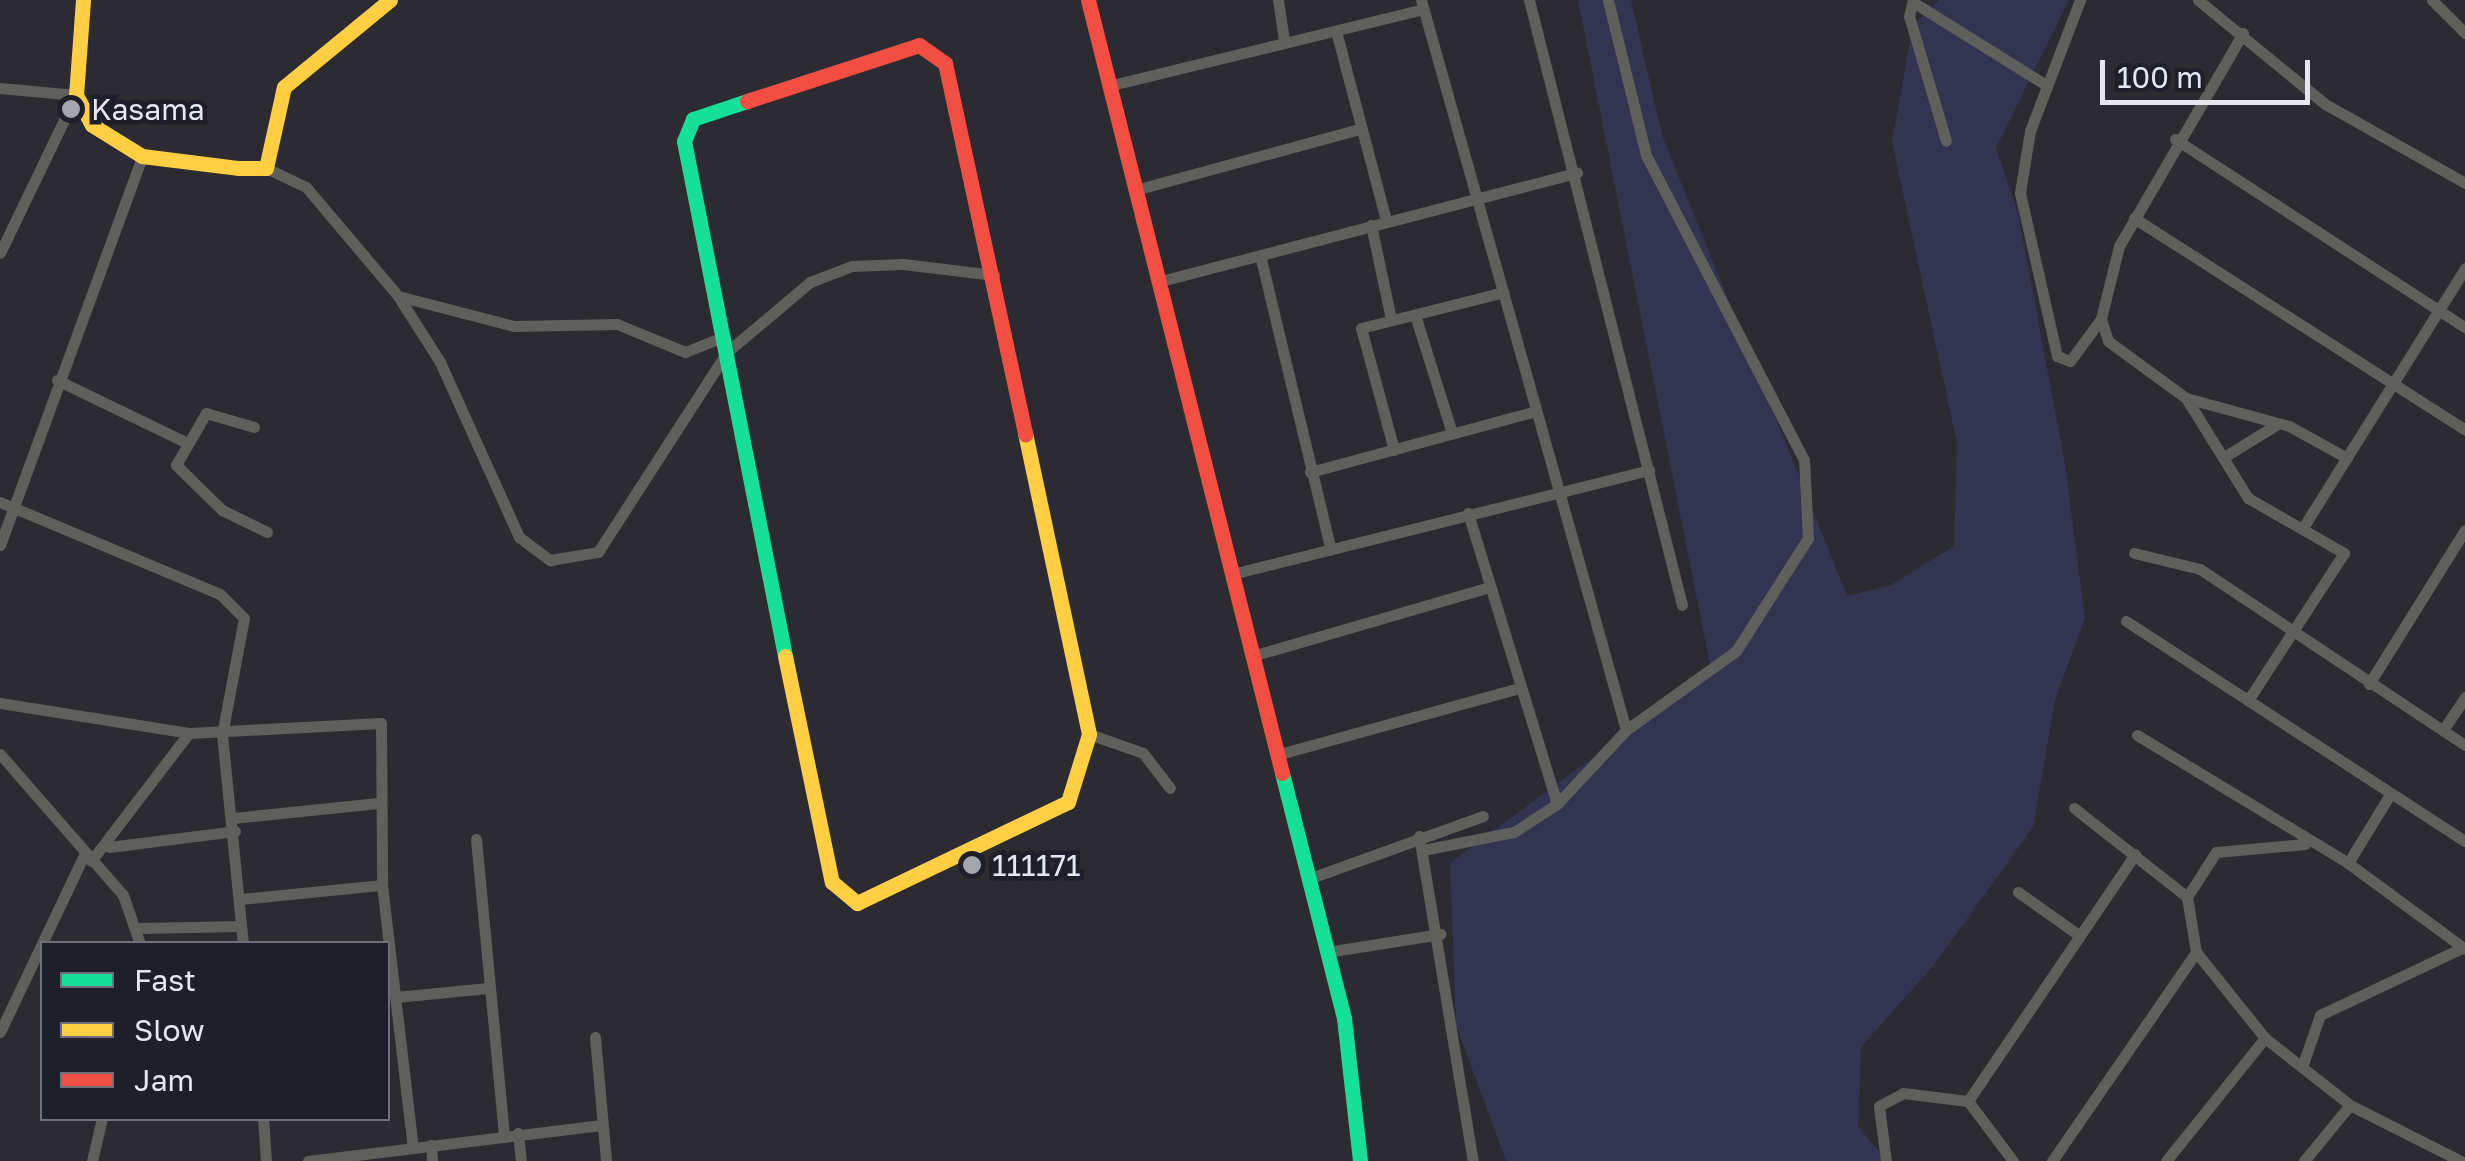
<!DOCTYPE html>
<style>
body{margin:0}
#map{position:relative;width:2465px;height:1161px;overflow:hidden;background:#2b2b31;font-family:"Golos Text",sans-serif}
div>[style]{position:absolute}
.green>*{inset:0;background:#323451}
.street>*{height:11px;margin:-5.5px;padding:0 5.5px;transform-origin:5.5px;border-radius:5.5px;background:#5f605c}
.fast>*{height:15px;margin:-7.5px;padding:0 7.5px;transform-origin:7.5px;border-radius:7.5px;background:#16e098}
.slow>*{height:15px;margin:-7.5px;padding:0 7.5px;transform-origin:7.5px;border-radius:7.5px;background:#ffcf43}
.jam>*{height:15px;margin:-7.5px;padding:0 7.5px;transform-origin:7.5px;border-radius:7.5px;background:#f24e42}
.dots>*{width:28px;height:28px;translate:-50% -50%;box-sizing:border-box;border:5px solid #1e1f2a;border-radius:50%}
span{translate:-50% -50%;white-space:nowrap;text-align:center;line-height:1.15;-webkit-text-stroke:9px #1e1f2a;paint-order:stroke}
.poi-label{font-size:30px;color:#e5e6ee}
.left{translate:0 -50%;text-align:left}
.legend{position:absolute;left:40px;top:941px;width:350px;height:180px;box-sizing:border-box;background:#1e1f2a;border:2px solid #6e6f78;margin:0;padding:12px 18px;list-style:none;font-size:30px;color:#e5e6ee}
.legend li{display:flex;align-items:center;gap:20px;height:50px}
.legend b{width:50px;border:2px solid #6e6f78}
.scale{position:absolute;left:2100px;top:60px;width:210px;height:45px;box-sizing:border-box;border:5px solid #e5e6ee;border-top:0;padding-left:12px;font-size:30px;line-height:35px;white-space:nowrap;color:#e5e6ee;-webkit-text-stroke:8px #1e1f2a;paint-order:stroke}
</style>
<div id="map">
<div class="green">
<div style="clip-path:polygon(1578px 0,1631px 0,1662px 135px,1847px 596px,1891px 585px,1954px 546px,1957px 443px,1892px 142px,1913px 25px,1939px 0,2069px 0,1996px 148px,2018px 213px,2065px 464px,2085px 618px,2055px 700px,2033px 827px,1934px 965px,1861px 1047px,1858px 1126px,1887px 1161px,1506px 1161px,1456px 1025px,1450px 863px,1711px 670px)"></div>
</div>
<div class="street">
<div style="left:1278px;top:0;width:40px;rotate:81.5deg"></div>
<div style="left:1421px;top:0;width:758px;rotate:74.31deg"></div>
<div style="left:1529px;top:0;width:624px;rotate:75.81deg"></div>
<div style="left:1913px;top:0;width:16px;rotate:104deg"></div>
<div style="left:1909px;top:16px;width:130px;rotate:73.5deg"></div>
<div style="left:2080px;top:0;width:140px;rotate:110.9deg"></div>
<div style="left:2030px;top:131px;width:63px;rotate:99.2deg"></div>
<div style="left:2020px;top:193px;width:167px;rotate:77.2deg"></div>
<div style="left:2057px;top:356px;width:14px;rotate:21deg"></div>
<div style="left:2070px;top:361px;width:52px;rotate:-53.6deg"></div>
<div style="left:2198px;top:0;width:164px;rotate:39.3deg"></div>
<div style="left:2325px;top:104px;width:161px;rotate:29.4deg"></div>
<div style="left:2432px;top:0;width:47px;rotate:45deg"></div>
<div style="left:1913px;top:2px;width:157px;rotate:32deg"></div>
<div style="left:1336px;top:31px;width:196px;rotate:75.2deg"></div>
<div style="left:2243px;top:33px;width:246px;rotate:120.2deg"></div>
<div style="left:2119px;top:246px;width:75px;rotate:103.9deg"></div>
<div style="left:2101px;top:319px;width:23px;rotate:72deg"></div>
<div style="left:2108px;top:341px;width:97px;rotate:36.2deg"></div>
<div style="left:2186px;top:398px;width:118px;rotate:58.2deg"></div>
<div style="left:2248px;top:498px;width:111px;rotate:29.8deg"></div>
<div style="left:2344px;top:553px;width:176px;rotate:123.1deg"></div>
<div style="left:1108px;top:86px;width:325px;rotate:-13.7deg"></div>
<div style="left:0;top:88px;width:76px;rotate:5.3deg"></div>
<div style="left:76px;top:95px;width:175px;rotate:115.7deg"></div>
<div style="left:2175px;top:139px;width:346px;rotate:33deg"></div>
<div style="left:266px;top:168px;width:44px;rotate:25.4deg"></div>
<div style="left:306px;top:187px;width:143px;rotate:49.8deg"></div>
<div style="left:398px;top:296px;width:78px;rotate:57.5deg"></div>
<div style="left:440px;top:362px;width:192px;rotate:65.7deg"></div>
<div style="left:519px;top:537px;width:39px;rotate:37deg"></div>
<div style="left:550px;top:560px;width:49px;rotate:-9.5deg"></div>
<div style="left:598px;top:552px;width:238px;rotate:-57.2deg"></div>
<div style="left:727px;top:352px;width:109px;rotate:-40.1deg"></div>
<div style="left:810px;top:282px;width:45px;rotate:-20.9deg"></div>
<div style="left:852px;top:266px;width:51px;rotate:-2.2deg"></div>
<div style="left:903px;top:264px;width:92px;rotate:6.9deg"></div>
<div style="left:1135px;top:190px;width:233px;rotate:-15.2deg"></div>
<div style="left:2134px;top:218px;width:393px;rotate:32.6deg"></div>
<div style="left:1371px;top:225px;width:96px;rotate:78deg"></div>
<div style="left:1260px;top:255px;width:303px;rotate:76.5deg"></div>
<div style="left:1161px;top:281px;width:430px;rotate:-14.6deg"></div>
<div style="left:398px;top:296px;width:120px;rotate:14.5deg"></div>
<div style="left:514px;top:326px;width:103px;rotate:-1.1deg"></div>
<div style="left:617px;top:324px;width:74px;rotate:22.4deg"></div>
<div style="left:685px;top:352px;width:43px;rotate:-21.8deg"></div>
<div style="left:1415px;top:315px;width:124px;rotate:72.6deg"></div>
<div style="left:57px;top:380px;width:142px;rotate:25.8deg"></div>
<div style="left:2186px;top:398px;width:107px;rotate:15.2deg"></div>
<div style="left:2289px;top:426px;width:66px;rotate:28.9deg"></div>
<div style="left:254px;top:427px;width:50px;rotate:-163.7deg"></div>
<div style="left:206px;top:413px;width:60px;rotate:120deg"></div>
<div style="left:176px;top:465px;width:64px;rotate:44.4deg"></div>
<div style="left:222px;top:510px;width:50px;rotate:26.1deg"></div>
<div style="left:1394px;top:450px;width:126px;rotate:-105.1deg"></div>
<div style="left:1361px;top:328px;width:147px;rotate:-14.1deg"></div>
<div style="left:2224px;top:457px;width:61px;rotate:-31.6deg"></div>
<div style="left:1310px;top:472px;width:231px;rotate:-15.1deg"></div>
<div style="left:0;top:502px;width:238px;rotate:22.7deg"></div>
<div style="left:220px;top:594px;width:34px;rotate:45deg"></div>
<div style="left:244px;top:618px;width:118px;rotate:100.7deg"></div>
<div style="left:222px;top:734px;width:211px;rotate:84.3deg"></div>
<div style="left:1468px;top:513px;width:304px;rotate:73deg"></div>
<div style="left:2304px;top:526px;width:304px;rotate:-58deg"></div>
<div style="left:0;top:545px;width:414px;rotate:-69.9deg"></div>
<div style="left:2134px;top:553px;width:68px;rotate:13.6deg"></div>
<div style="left:2200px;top:569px;width:318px;rotate:33.6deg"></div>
<div style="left:1232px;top:574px;width:430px;rotate:-14deg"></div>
<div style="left:2126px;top:621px;width:404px;rotate:33deg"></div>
<div style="left:1252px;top:656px;width:244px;rotate:-16.2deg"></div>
<div style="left:2369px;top:684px;width:181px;rotate:-58.1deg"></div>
<div style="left:0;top:703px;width:191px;rotate:9deg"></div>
<div style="left:189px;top:733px;width:192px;rotate:-3deg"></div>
<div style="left:381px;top:723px;width:162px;rotate:89.6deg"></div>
<div style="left:382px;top:885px;width:264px;rotate:83.3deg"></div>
<div style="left:2443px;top:730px;width:40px;rotate:-56deg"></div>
<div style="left:1089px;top:734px;width:57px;rotate:19.4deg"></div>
<div style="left:1143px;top:753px;width:44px;rotate:52.4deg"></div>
<div style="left:2137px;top:735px;width:247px;rotate:31.2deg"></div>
<div style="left:2348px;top:863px;width:145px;rotate:36.3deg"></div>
<div style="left:0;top:754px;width:187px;rotate:48.9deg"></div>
<div style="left:123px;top:895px;width:52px;rotate:70.9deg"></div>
<div style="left:1276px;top:755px;width:248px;rotate:-15.4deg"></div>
<div style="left:2074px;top:808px;width:144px;rotate:38.2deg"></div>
<div style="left:233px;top:818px;width:146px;rotate:-5.9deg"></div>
<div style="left:1419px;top:836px;width:329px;rotate:80.6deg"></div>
<div style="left:476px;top:839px;width:296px;rotate:84.6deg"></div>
<div style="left:2305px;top:844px;width:89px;rotate:174.9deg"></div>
<div style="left:2216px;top:852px;width:54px;rotate:122.8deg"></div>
<div style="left:2187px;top:897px;width:56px;rotate:80.7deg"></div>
<div style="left:2196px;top:952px;width:110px;rotate:51.3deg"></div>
<div style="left:2265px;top:1038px;width:108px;rotate:38.2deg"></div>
<div style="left:2350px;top:1105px;width:124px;rotate:26.8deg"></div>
<div style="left:109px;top:847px;width:127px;rotate:-7.2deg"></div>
<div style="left:1423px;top:850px;width:93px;rotate:-11.2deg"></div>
<div style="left:1514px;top:832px;width:51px;rotate:-33.1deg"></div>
<div style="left:1557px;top:804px;width:101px;rotate:-47deg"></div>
<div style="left:1626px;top:730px;width:135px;rotate:-35.7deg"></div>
<div style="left:1736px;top:651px;width:134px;rotate:-57.5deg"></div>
<div style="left:1808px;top:538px;width:78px;rotate:-92.9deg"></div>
<div style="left:1804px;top:460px;width:343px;rotate:-117.4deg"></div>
<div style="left:1646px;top:155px;width:160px;rotate:-103.8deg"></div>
<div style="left:91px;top:861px;width:161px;rotate:-52.6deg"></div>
<div style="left:2348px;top:863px;width:79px;rotate:-58.5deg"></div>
<div style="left:1308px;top:879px;width:186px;rotate:-19.8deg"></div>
<div style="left:2018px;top:892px;width:76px;rotate:35.4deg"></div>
<div style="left:241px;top:899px;width:142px;rotate:-5.7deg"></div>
<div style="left:141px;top:928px;width:100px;rotate:-1.1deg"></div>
<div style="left:1327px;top:952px;width:115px;rotate:-9deg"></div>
<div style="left:396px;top:997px;width:92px;rotate:-5.6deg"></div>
<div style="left:0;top:1032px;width:196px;rotate:-64.6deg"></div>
<div style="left:595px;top:1037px;width:124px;rotate:84.9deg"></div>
<div style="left:2302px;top:1067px;width:55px;rotate:-70.9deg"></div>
<div style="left:2320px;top:1015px;width:157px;rotate:-25.3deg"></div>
<div style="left:1968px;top:1101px;width:298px;rotate:-55.9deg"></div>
<div style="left:263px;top:1118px;width:43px;rotate:86deg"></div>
<div style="left:518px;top:1133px;width:28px;rotate:84deg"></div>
<div style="left:431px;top:1145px;width:16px;rotate:86deg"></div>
<div style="left:92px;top:1161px;width:44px;rotate:-76.9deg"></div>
<div style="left:308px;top:1161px;width:296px;rotate:-7deg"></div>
<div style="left:1886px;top:1161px;width:55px;rotate:-97.3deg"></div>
<div style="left:1879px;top:1106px;width:27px;rotate:-28deg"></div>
<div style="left:1903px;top:1093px;width:65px;rotate:7deg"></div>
<div style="left:1968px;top:1101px;width:75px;rotate:53.1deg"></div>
<div style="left:2052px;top:1161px;width:254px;rotate:-55.4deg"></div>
<div style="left:2166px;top:1161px;width:158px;rotate:-51.2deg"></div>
<div style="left:2304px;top:1161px;width:72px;rotate:-50.6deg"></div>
</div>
<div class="fast">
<div style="left:747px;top:101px;width:57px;rotate:161.6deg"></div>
<div style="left:693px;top:119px;width:24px;rotate:112deg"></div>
<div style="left:684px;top:141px;width:525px;rotate:78.9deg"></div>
<div style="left:1282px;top:773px;width:253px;rotate:75.8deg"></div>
<div style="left:1344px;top:1018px;width:144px;rotate:83.6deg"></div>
</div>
<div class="slow">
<div style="left:83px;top:0;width:95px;rotate:94.2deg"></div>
<div style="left:76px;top:95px;width:34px;rotate:62deg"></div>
<div style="left:92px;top:125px;width:59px;rotate:31.8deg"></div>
<div style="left:142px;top:156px;width:98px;rotate:7.1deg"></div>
<div style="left:239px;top:168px;width:27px"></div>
<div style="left:266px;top:168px;width:83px;rotate:-77.5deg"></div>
<div style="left:284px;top:87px;width:137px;rotate:-39.4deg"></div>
<div style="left:785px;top:656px;width:231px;rotate:78.3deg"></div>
<div style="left:832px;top:882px;width:33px;rotate:40deg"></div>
<div style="left:857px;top:903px;width:234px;rotate:-25.6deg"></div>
<div style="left:1068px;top:802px;width:71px;rotate:-72.8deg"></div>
<div style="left:1089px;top:734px;width:307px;rotate:-102deg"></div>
</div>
<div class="jam">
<div style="left:1088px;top:0;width:797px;rotate:75.91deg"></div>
<div style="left:919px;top:45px;width:32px;rotate:35deg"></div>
<div style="left:945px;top:63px;width:380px;rotate:77.8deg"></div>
<div style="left:747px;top:101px;width:181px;rotate:-18deg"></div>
</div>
<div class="dots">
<div style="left:71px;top:109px;background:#a4a5ac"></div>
<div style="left:972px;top:865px;background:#a4a5ac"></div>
</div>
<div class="poi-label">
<span class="left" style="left:91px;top:109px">Kasama</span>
<span class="left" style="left:992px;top:865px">111171</span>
</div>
<ul class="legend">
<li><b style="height:12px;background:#16e098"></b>Fast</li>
<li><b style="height:12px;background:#ffcf43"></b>Slow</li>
<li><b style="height:12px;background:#f24e42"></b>Jam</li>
</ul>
<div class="scale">100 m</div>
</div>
